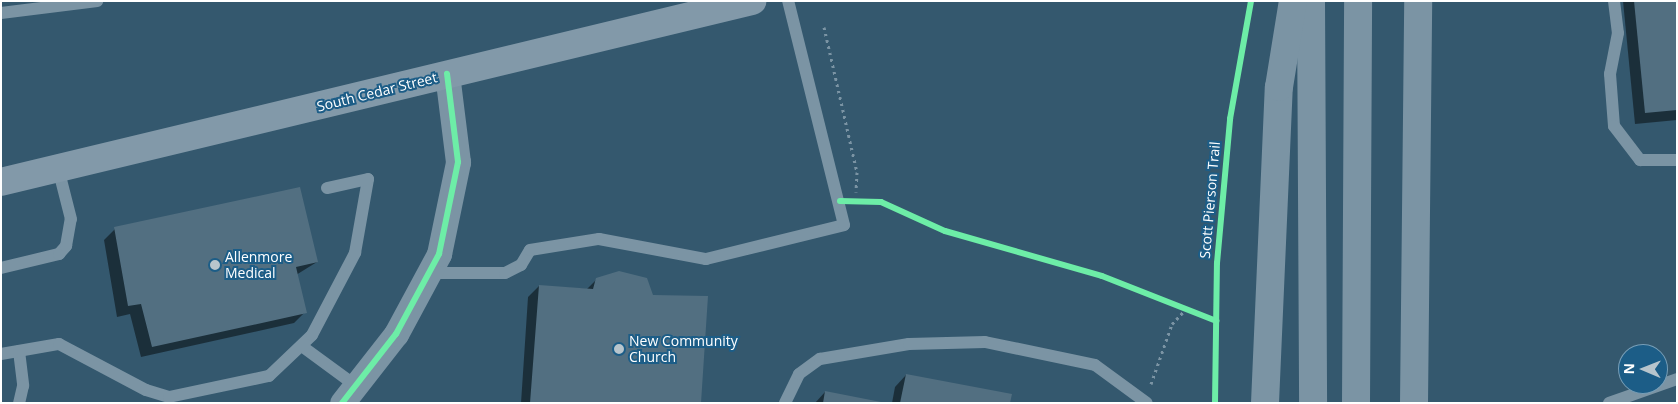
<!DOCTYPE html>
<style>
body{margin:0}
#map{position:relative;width:1678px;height:404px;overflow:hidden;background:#34586e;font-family:"Open Sans",sans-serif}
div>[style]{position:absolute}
.shadow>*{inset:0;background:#0007}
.building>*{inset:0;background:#526f81}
.path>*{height:3px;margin-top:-1.5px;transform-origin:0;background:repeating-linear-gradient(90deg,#7b94a4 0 2.5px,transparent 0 6.5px)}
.lane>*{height:12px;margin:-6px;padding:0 6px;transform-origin:6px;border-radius:6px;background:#7b94a4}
.street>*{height:25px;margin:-12.5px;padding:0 12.5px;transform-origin:12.5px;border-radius:12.5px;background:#7b94a4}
.secondary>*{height:28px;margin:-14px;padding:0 14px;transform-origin:14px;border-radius:14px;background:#8299a9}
.highway>*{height:28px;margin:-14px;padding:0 14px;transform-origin:14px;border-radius:14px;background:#7b94a4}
.cycleway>*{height:6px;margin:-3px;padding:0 3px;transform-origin:3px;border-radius:3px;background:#6deda7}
.dots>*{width:14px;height:14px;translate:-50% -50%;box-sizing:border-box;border:2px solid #1c5d87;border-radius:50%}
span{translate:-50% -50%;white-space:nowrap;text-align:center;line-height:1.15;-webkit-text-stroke:4px #1c5d87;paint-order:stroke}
.street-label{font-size:14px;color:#fff}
.poi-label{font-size:14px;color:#fff}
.left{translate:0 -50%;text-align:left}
.frame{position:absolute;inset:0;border:2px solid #fff;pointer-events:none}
.north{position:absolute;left:1618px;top:344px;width:50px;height:50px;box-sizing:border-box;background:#1c5d87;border:1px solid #779eb7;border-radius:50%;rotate:271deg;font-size:14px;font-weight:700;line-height:20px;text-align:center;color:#fff}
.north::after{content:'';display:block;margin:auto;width:18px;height:22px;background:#b8c5cc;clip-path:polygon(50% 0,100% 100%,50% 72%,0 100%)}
</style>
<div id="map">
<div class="shadow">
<div style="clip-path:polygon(1623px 1px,1677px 1px,1677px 120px,1635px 124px)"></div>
<div style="clip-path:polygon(115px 229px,317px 262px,296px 275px,305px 312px,294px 323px,141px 357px,130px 314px,117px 317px,104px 240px)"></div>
<div style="clip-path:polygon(597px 279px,699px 403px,521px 403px,528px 297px,539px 286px,587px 289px)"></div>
<div style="clip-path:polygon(906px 375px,1009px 403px,892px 403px,895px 387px)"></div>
<div style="clip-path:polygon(825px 392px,879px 403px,815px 403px)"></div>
</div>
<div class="building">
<div style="clip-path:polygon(1634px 1px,1677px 1px,1677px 110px,1645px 113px)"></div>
<div style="clip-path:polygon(300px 187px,318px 262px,296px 267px,307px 313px,152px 347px,141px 304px,128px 306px,114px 227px)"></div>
<div style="clip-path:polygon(619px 271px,647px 278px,653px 295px,708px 296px,701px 403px,530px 403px,539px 285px,593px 289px,596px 278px)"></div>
<div style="clip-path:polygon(906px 374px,1012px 394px,1010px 403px,900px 403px)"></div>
<div style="clip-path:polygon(825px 391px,881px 402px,881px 403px,823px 403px)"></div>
</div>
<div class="path">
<div style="left:824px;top:27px;width:149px;rotate:77.2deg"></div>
<div style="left:857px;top:172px;width:20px;rotate:93deg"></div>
<div style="left:1151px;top:384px;width:64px;rotate:-70.7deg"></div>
<div style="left:1172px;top:324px;width:21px;rotate:-47deg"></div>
</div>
<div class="lane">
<div style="left:1614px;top:1px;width:32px;rotate:83deg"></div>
<div style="left:1618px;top:33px;width:42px;rotate:101deg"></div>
<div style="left:1610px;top:74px;width:52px;rotate:85.6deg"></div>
<div style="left:1614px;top:126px;width:43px;rotate:52.6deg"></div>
<div style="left:1640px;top:160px;width:37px"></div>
<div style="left:1px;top:13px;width:97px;rotate:-7.1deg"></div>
<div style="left:1px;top:268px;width:60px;rotate:-13.6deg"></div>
<div style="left:59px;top:254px;width:11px;rotate:-49deg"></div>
<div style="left:66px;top:246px;width:27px;rotate:-80deg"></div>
<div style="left:71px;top:219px;width:53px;rotate:-104.3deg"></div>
<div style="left:431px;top:273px;width:74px"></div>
<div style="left:505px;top:273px;width:18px;rotate:-27deg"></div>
<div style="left:521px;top:265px;width:17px;rotate:-59deg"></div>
<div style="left:530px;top:250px;width:70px;rotate:-9.1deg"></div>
<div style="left:599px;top:239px;width:109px;rotate:10.6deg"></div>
<div style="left:706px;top:259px;width:142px;rotate:-13.8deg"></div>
<div style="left:844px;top:225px;width:231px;rotate:-104deg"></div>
<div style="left:303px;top:347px;width:64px;rotate:36.2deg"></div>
<div style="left:19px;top:351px;width:35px;rotate:83deg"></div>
<div style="left:23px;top:386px;width:17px;rotate:103deg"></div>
<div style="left:1px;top:354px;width:59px;rotate:-9.8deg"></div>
<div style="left:59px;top:344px;width:98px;rotate:27.9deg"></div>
<div style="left:146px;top:390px;width:24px;rotate:17deg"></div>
<div style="left:169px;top:397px;width:102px;rotate:-11.9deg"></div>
<div style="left:269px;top:376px;width:59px;rotate:-43.6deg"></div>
<div style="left:312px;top:335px;width:93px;rotate:-62.3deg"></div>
<div style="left:355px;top:253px;width:75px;rotate:-80deg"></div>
<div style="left:368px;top:179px;width:42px;rotate:167.6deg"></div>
<div style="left:785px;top:403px;width:32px;rotate:-64deg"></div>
<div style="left:799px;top:374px;width:26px;rotate:-36deg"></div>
<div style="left:820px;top:359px;width:90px;rotate:-9.6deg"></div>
<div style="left:909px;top:344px;width:76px;rotate:-1.5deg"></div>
<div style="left:985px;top:342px;width:112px;rotate:11.8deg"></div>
<div style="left:1095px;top:365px;width:64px;rotate:36.2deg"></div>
<div style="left:1609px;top:403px;width:72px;rotate:-19.4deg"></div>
</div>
<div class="street">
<div style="left:342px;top:403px;width:88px;rotate:-52deg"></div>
<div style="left:396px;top:334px;width:91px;rotate:-61.7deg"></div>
<div style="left:439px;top:254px;width:94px;rotate:-78.3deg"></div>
<div style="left:458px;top:162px;width:89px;rotate:-97.1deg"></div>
</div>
<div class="secondary">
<div style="left:1px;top:182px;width:773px;rotate:-13.55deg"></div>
</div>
<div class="highway">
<div style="left:1311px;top:1px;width:402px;rotate:89.7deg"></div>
<div style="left:1265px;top:403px;width:316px;rotate:-87.5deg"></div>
<div style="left:1279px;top:87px;width:87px;rotate:-80.8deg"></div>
<div style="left:1356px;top:403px;width:402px;rotate:-89.7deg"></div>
<div style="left:1414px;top:403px;width:402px;rotate:-89.4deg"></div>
</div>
<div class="cycleway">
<div style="left:840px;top:201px;width:41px;rotate:1.4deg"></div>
<div style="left:881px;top:202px;width:70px;rotate:24.4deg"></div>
<div style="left:945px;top:231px;width:163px;rotate:16deg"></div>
<div style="left:1102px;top:276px;width:123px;rotate:21.5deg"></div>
<div style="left:342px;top:403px;width:88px;rotate:-52deg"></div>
<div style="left:396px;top:334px;width:91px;rotate:-61.7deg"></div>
<div style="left:439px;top:254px;width:94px;rotate:-78.3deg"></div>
<div style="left:458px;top:162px;width:89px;rotate:-97.1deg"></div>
<div style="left:1215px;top:403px;width:140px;rotate:-89.2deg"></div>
<div style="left:1217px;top:263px;width:145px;rotate:-84.8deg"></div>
<div style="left:1230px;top:119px;width:120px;rotate:-79.9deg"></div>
</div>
<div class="dots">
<div style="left:215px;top:265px;background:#b8c5cc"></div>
<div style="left:619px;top:349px;background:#b8c5cc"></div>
</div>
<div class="street-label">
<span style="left:377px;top:92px;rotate:-14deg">South Cedar Street</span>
<span style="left:1210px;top:200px;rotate:-85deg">Scott Pierson Trail</span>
</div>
<div class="poi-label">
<span class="left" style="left:225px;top:265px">Allenmore<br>Medical</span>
<span class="left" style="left:629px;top:349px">New Community<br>Church</span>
</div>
<div class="frame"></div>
<div class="north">N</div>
</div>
